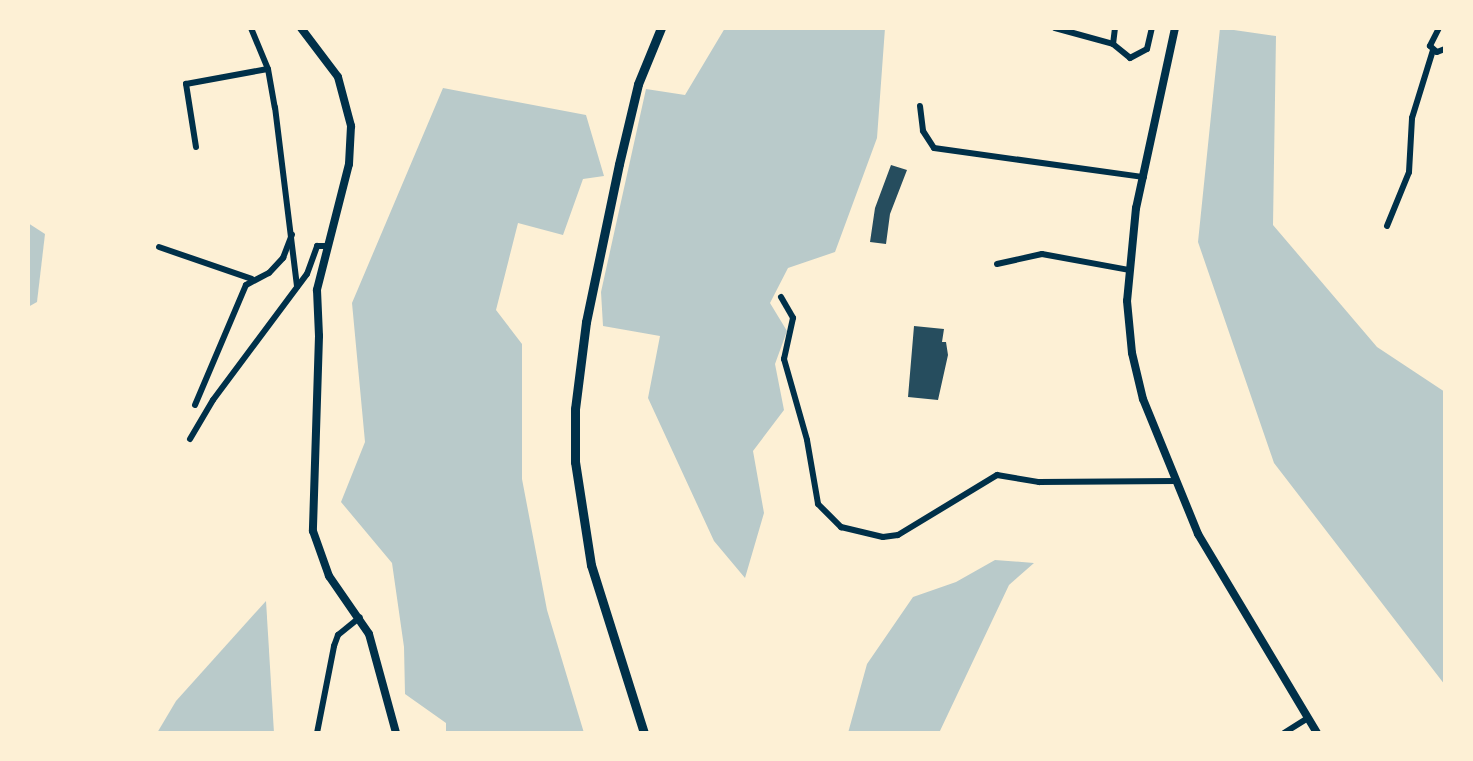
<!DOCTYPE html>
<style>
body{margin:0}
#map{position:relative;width:1473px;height:761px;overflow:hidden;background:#fdf0d5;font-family:"Roboto Serif",serif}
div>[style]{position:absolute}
.green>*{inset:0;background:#b9caca}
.building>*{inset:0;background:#264d5e}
.minor>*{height:6px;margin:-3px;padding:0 3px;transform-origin:3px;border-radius:3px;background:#003049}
.tertiary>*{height:8px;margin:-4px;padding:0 4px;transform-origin:4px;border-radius:4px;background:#003049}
.secondary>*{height:9px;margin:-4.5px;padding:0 4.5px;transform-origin:4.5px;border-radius:4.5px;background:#003049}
span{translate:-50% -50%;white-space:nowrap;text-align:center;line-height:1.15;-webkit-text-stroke:7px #fdf0d5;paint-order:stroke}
.frame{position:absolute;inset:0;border:30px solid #fdf0d5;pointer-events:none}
</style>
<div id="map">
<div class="green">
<div style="clip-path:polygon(725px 28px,885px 28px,877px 138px,835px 252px,788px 268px,770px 303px,787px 331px,775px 364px,784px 410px,753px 451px,764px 513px,745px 578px,714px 541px,648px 398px,660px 336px,603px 326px,601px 292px,646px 89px,685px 95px)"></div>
<div style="clip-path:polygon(1220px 28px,1276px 36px,1273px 225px,1377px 347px,1445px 392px,1445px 685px,1274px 463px,1198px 242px)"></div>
<div style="clip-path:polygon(443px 88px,586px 115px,604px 176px,583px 179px,563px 235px,518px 223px,496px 310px,522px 344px,522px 479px,547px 610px,584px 733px,446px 733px,446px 723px,405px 694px,404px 647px,392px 563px,341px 502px,365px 442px,352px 303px)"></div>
<div style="clip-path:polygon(28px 223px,45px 234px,37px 302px,28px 307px)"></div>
<div style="clip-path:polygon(995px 560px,1034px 563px,1009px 585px,939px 733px,848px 733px,867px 664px,913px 597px,956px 582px)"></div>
<div style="clip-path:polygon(266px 601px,274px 733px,157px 733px,176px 701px)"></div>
</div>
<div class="building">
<div style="clip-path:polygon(891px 165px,907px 170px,890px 214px,886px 244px,870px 242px,875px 208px)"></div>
<div style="clip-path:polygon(914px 326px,944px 329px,942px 342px,946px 342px,948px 355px,938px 400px,908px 397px)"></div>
</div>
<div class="minor">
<div style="left:251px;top:28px;width:44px;rotate:67.5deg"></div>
<div style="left:268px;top:69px;width:39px;rotate:80deg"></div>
<div style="left:275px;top:107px;width:181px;rotate:83deg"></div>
<div style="left:1055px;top:28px;width:60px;rotate:15.4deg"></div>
<div style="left:1115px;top:28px;width:16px;rotate:97deg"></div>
<div style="left:1113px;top:44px;width:22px;rotate:39deg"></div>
<div style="left:1130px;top:58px;width:19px;rotate:-28deg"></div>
<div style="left:1147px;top:49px;width:22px;rotate:-77deg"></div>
<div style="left:1439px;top:28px;width:20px;rotate:117deg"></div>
<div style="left:1430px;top:46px;width:9px;rotate:41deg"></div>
<div style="left:1437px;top:52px;width:9px;rotate:-21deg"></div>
<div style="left:920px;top:106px;width:25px;rotate:83deg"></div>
<div style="left:923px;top:131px;width:20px;rotate:57deg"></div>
<div style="left:934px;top:148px;width:212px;rotate:7.9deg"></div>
<div style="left:196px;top:147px;width:64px;rotate:-99deg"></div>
<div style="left:186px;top:84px;width:83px;rotate:-10.4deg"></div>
<div style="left:1387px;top:226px;width:58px;rotate:-67.8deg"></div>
<div style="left:1409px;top:172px;width:54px;rotate:-86.8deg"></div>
<div style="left:1412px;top:118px;width:71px;rotate:-72.8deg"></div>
<div style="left:159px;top:247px;width:98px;rotate:19deg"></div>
<div style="left:997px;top:264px;width:46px;rotate:-12.5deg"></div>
<div style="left:1042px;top:254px;width:88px;rotate:10.4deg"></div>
<div style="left:781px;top:297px;width:24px;rotate:60deg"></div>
<div style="left:793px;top:318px;width:42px;rotate:102.4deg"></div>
<div style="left:784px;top:359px;width:84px;rotate:74.1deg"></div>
<div style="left:807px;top:440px;width:65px;rotate:80.2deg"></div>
<div style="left:818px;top:504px;width:33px;rotate:45deg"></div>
<div style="left:841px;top:527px;width:43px;rotate:13.4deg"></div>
<div style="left:883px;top:537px;width:15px;rotate:-8deg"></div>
<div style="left:898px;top:535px;width:116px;rotate:-31.2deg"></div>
<div style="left:997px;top:475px;width:43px;rotate:9.5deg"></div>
<div style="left:1039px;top:482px;width:137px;rotate:-0.4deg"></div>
<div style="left:195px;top:405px;width:130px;rotate:-67deg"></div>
<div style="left:246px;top:285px;width:26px;rotate:-28deg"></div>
<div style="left:269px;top:273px;width:21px;rotate:-47deg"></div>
<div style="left:283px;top:258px;width:25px;rotate:-69deg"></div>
<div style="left:190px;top:439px;width:45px;rotate:-59.5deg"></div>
<div style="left:213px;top:400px;width:157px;rotate:-53.3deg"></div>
<div style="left:307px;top:274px;width:30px;rotate:-70deg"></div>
<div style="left:317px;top:246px;width:9px"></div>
<div style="left:317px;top:733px;width:89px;rotate:-78.9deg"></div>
<div style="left:334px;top:646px;width:12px;rotate:-70deg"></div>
<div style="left:338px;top:635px;width:28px;rotate:-39deg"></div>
<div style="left:1284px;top:733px;width:28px;rotate:-32deg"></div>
</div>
<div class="tertiary">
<div style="left:301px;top:28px;width:61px;rotate:52.9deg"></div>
<div style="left:338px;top:77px;width:51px;rotate:75.1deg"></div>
<div style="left:351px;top:126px;width:38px;rotate:93deg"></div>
<div style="left:349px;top:164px;width:130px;rotate:104.3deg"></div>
<div style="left:317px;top:290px;width:46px;rotate:87.5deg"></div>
<div style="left:319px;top:336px;width:195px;rotate:91.8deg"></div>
<div style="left:313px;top:531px;width:48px;rotate:70.4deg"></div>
<div style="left:329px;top:576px;width:70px;rotate:55.4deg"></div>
<div style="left:369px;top:634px;width:103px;rotate:74.7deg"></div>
<div style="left:1175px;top:28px;width:184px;rotate:102.2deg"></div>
<div style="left:1136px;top:208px;width:93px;rotate:95.5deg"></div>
<div style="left:1127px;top:301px;width:52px;rotate:84.5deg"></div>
<div style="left:1132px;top:353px;width:47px;rotate:76.6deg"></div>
<div style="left:1143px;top:399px;width:146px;rotate:67.8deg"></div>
<div style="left:1198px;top:534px;width:232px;rotate:59.1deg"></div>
</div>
<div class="secondary">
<div style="left:644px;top:733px;width:176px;rotate:-107.5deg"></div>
<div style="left:591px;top:565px;width:104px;rotate:-98.8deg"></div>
<div style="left:575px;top:462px;width:53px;rotate:-90deg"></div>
<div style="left:575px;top:409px;width:88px;rotate:-82.8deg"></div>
<div style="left:586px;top:322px;width:161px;rotate:-78.2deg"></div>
<div style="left:619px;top:164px;width:82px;rotate:-76.6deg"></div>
<div style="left:638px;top:84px;width:61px;rotate:-67.7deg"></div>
</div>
<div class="frame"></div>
</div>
